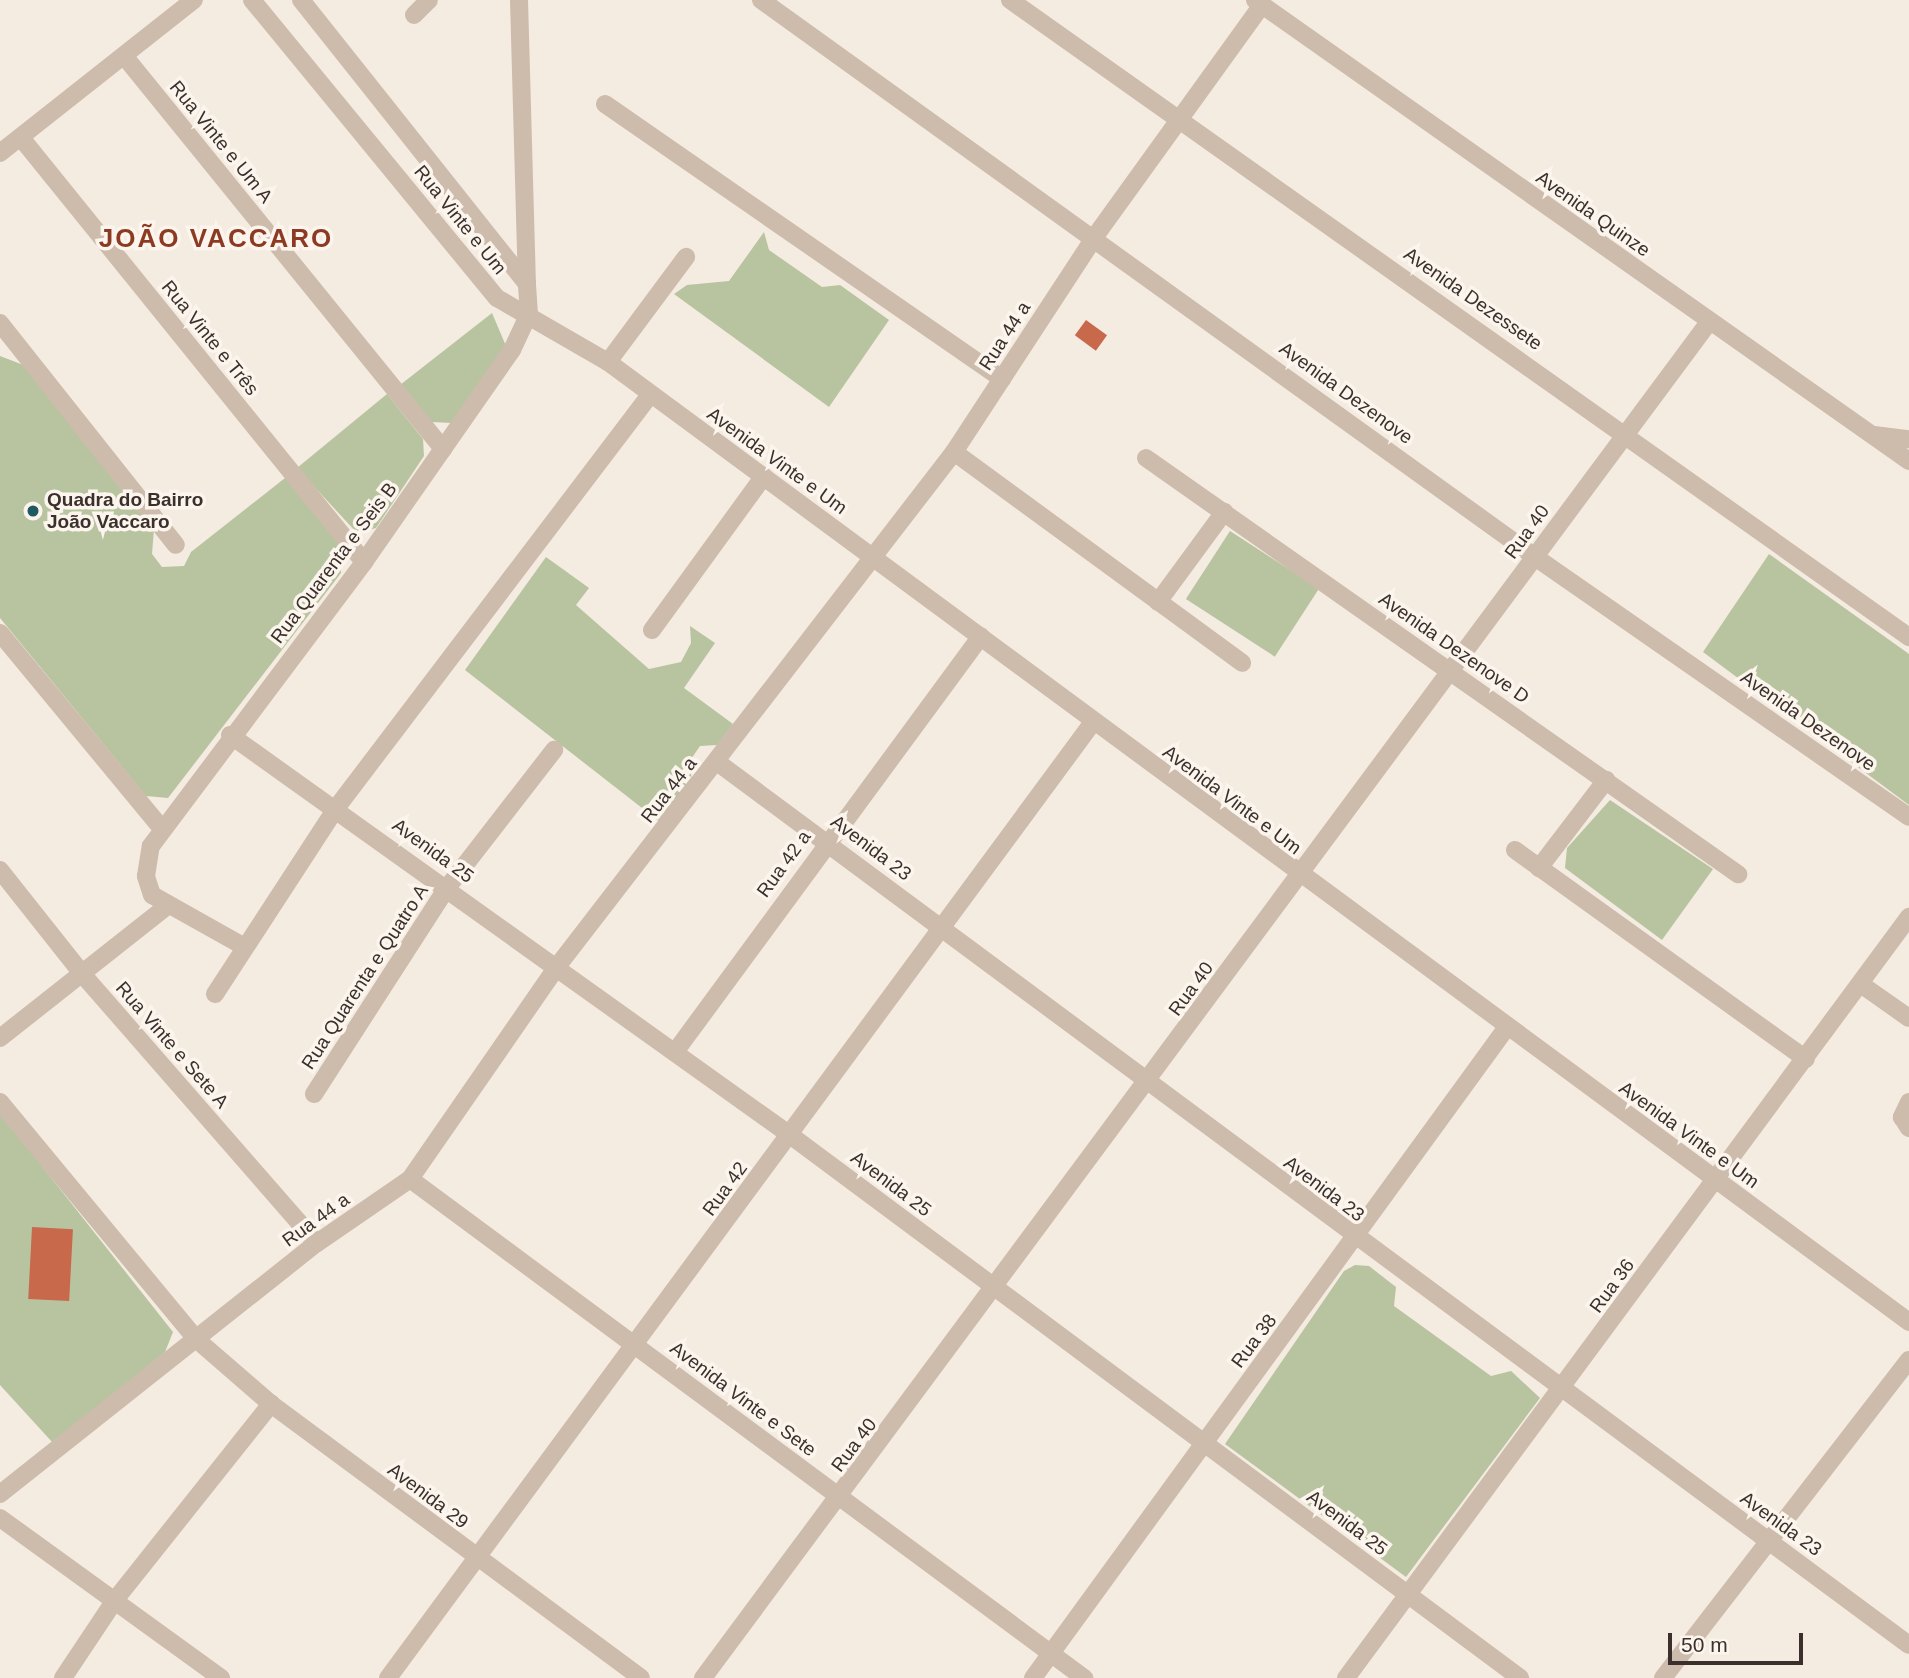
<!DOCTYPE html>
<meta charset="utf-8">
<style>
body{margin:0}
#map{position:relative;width:1909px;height:1678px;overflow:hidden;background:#f4ebe1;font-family:Helvetica,sans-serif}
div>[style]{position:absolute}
.green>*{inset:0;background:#b8c4a0;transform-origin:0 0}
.building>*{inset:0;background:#c8694b;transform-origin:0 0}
.minor>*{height:18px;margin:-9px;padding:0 9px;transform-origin:9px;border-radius:9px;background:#cdbbac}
.dots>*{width:19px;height:19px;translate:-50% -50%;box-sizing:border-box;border:4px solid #fbf5ee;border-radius:50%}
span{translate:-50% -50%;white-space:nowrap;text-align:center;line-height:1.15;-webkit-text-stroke:7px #fbf5ee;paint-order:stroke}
.street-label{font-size:19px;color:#3b302b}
.poi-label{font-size:19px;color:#3b302b;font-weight:700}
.left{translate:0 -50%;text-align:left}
.district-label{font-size:26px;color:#8c3b22;font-weight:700;letter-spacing:2px}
.scale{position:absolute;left:1668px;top:1633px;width:135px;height:32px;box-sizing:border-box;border:4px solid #3b302b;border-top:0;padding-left:9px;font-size:21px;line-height:24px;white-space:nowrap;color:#3b302b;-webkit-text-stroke:5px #fbf5ee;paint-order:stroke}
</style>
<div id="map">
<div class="green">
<div style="clip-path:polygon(764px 232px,769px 250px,822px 287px,840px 285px,889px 320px,829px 407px,674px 294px,687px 285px,729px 281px)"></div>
<div style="clip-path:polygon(492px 313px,506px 346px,452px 423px,431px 422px,400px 385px)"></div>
<div style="clip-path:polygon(0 356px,26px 366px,154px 529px,152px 554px,162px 567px,184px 566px,191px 552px,285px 478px,340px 545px,341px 573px,168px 798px,146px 796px,0 618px)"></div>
<div style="clip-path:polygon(387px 394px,423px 439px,424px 456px,376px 528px,357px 533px,297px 468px)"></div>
<div style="left:1230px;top:531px;width:106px;height:81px;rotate:33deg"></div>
<div style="clip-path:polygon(1769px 554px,1909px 654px,1909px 805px,1703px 652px)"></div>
<div style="clip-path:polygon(546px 557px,589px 588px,576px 605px,649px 669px,681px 662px,691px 643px,690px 626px,715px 643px,684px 688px,733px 724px,717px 745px,700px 746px,689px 762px,692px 780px,660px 822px,465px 670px)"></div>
<div style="clip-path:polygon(1610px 800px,1713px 869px,1662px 940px,1565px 868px,1567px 848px)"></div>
<div style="clip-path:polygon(0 1113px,173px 1332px,165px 1352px,53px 1443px,0 1385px)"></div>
<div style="clip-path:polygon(1355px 1265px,1369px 1266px,1396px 1287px,1394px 1306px,1491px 1376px,1511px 1371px,1540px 1398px,1406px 1577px,1225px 1444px,1344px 1271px)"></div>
</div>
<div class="building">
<div style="left:1086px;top:320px;width:26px;height:19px;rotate:36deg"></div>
<div style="left:32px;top:1227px;width:41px;height:72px;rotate:3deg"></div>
</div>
<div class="minor">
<div style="left:252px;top:0;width:386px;rotate:50.6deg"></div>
<div style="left:497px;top:298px;width:128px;rotate:30deg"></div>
<div style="left:608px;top:362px;width:1617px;rotate:36.42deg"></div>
<div style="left:519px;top:0;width:284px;rotate:88.4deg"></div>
<div style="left:761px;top:0;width:954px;rotate:35.74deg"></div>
<div style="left:1535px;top:557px;width:455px;rotate:34.8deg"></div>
<div style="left:1010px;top:0;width:1102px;rotate:35.32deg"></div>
<div style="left:1255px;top:0;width:800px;rotate:35.18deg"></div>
<div style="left:414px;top:15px;width:21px;rotate:-45deg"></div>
<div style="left:125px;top:57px;width:505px;rotate:50.95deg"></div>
<div style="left:605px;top:104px;width:483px;rotate:34.7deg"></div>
<div style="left:22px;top:139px;width:544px;rotate:51.04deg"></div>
<div style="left:0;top:153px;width:247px;rotate:-38.3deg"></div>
<div style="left:0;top:323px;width:283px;rotate:51.6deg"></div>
<div style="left:608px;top:362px;width:131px;rotate:-53.4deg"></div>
<div style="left:1874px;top:435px;width:35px;rotate:7deg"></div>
<div style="left:954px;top:452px;width:357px;rotate:36.2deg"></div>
<div style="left:1146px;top:458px;width:724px;rotate:35.1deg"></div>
<div style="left:1158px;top:602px;width:112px;rotate:-53.7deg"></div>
<div style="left:652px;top:630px;width:190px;rotate:-54deg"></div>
<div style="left:0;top:633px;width:254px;rotate:50.4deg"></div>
<div style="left:230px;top:735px;width:688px;rotate:35.54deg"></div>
<div style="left:790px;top:1135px;width:910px;rotate:36.64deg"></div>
<div style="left:717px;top:762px;width:1483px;rotate:36.53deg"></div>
<div style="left:1515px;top:850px;width:358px;rotate:35.7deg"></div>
<div style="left:1539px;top:868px;width:111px;rotate:-52.7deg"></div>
<div style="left:0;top:870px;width:135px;rotate:51.6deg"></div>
<div style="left:84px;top:976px;width:354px;rotate:48.9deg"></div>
<div style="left:243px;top:946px;width:104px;rotate:-150.7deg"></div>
<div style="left:152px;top:895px;width:20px;rotate:-108deg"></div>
<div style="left:146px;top:876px;width:30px;rotate:-81deg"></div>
<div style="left:151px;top:846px;width:355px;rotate:-53.1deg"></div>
<div style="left:364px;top:562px;width:259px;rotate:-55.1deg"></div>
<div style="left:512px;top:350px;width:40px;rotate:-65deg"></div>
<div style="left:529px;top:314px;width:30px;rotate:-94deg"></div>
<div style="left:527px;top:284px;width:363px;rotate:-128.5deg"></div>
<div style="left:1862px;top:985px;width:57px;rotate:35.1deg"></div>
<div style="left:215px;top:994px;width:223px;rotate:-56.9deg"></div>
<div style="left:337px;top:807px;width:517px;rotate:-52.78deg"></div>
<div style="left:0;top:1038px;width:213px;rotate:-38.3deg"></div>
<div style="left:675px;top:1052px;width:516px;rotate:-53.66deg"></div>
<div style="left:314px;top:1094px;width:245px;rotate:-57.2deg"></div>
<div style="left:447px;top:888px;width:175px;rotate:-52.2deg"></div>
<div style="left:0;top:1102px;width:308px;rotate:50.4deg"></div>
<div style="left:196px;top:1339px;width:99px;rotate:40.9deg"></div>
<div style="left:271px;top:1404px;width:460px;rotate:36.5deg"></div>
<div style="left:1909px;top:1102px;width:17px;rotate:115deg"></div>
<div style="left:1902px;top:1117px;width:13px;rotate:58deg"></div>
<div style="left:410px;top:1179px;width:839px;rotate:36.51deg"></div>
<div style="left:0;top:1494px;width:404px;rotate:-38.4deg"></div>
<div style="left:317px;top:1243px;width:113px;rotate:-34.5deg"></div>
<div style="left:410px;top:1179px;width:257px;rotate:-55.3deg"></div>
<div style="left:556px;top:968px;width:652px;rotate:-52.36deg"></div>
<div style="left:954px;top:452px;width:259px;rotate:-56.8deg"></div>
<div style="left:1096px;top:235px;width:284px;rotate:-54.2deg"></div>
<div style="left:0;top:1518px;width:273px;rotate:35.9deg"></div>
<div style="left:63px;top:1678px;width:94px;rotate:-56.3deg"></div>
<div style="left:115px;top:1600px;width:251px;rotate:-51.5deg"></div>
<div style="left:388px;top:1678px;width:1188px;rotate:-53.59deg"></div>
<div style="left:703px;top:1678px;width:1688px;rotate:-53.43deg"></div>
<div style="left:1033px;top:1678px;width:805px;rotate:-53.94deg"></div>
<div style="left:1346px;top:1678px;width:947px;rotate:-53.51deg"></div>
<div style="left:1663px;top:1678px;width:402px;rotate:-52.3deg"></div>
</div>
<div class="dots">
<div style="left:33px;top:511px;background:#1f5a5e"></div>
</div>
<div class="street-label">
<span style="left:221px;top:142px;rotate:51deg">Rua Vinte e Um A</span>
<span style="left:1593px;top:214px;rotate:35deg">Avenida Quinze</span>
<span style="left:460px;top:220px;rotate:51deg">Rua Vinte e Um</span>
<span style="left:1473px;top:299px;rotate:35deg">Avenida Dezessete</span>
<span style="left:1005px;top:336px;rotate:-57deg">Rua 44 a</span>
<span style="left:210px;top:338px;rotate:51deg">Rua Vinte e Três</span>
<span style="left:1346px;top:393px;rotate:36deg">Avenida Dezenove</span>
<span style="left:777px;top:461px;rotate:36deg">Avenida Vinte e Um</span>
<span style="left:1527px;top:532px;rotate:-54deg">Rua 40</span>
<span style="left:334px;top:563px;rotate:-53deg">Rua Quarenta e Seis B</span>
<span style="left:1454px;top:648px;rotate:35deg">Avenida Dezenove D</span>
<span style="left:1808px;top:721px;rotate:35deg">Avenida Dezenove</span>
<span style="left:669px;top:790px;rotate:-52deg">Rua 44 a</span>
<span style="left:1232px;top:800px;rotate:37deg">Avenida Vinte e Um</span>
<span style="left:871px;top:848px;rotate:37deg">Avenida 23</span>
<span style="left:433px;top:851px;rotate:36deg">Avenida 25</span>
<span style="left:784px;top:864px;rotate:-54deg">Rua 42 a</span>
<span style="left:365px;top:977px;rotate:-57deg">Rua Quarenta e Quatro A</span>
<span style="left:1191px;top:989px;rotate:-54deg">Rua 40</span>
<span style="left:172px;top:1045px;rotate:49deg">Rua Vinte e Sete A</span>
<span style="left:1689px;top:1135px;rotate:36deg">Avenida Vinte e Um</span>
<span style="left:891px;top:1184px;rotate:37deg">Avenida 25</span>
<span style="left:725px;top:1189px;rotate:-54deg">Rua 42</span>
<span style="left:1324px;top:1189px;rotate:37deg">Avenida 23</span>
<span style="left:316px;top:1220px;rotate:-36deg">Rua 44 a</span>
<span style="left:1612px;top:1286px;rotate:-54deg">Rua 36</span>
<span style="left:1254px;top:1341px;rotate:-53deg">Rua 38</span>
<span style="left:743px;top:1399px;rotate:37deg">Avenida Vinte e Sete</span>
<span style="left:854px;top:1445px;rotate:-53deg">Rua 40</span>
<span style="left:428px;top:1496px;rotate:37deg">Avenida 29</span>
<span style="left:1347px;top:1523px;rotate:37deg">Avenida 25</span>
<span style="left:1781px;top:1524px;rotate:36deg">Avenida 23</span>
</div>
<div class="poi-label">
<span class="left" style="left:47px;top:511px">Quadra do Bairro<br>João Vaccaro</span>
</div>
<div class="district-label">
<span style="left:216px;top:239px">JOÃO VACCARO</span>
</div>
<div class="scale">50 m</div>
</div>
